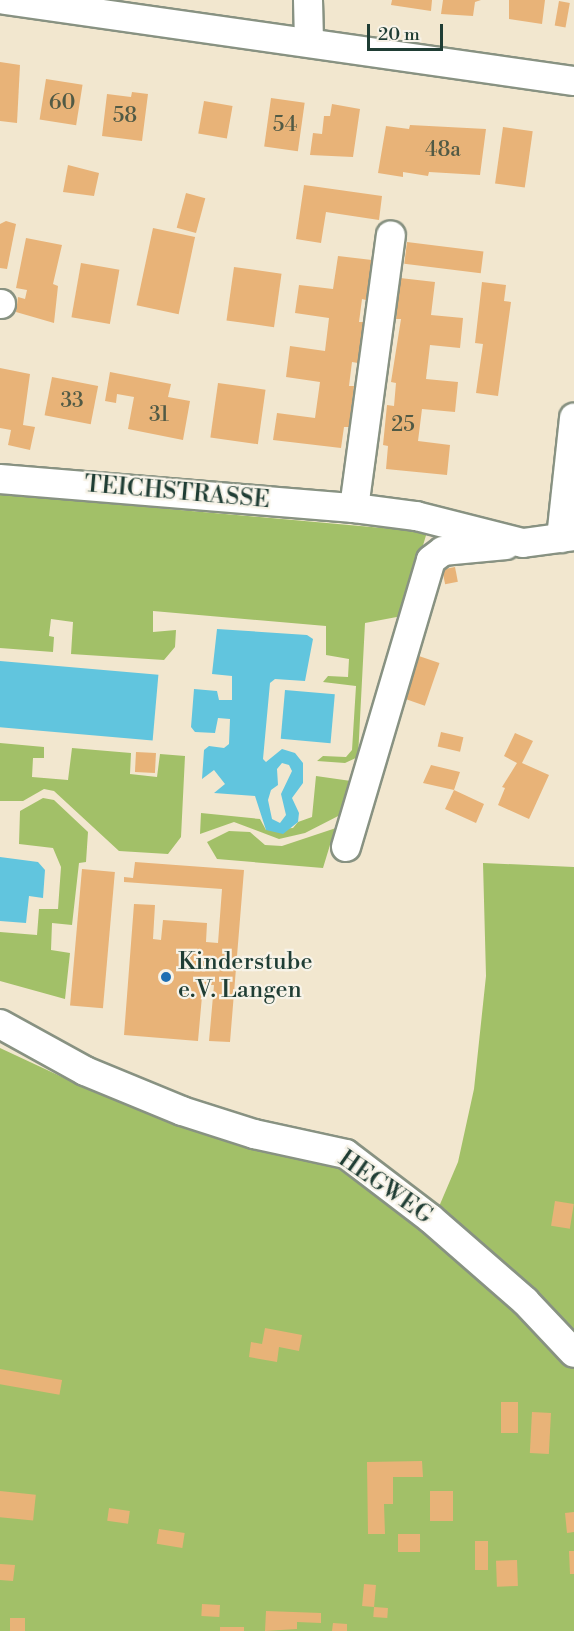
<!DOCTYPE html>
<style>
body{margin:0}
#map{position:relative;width:574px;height:1631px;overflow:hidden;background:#f2e7cf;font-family:"Libre Bodoni",serif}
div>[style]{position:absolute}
.green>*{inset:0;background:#a2c068}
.water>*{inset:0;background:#61c5de;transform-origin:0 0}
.building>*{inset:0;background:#e8b378;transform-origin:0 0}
.roads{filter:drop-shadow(2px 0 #889282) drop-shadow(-2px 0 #889282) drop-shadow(0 2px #889282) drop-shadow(0 -2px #889282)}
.minor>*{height:28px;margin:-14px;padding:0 14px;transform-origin:14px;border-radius:14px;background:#fff}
.dots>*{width:16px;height:16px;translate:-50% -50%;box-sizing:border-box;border:3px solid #f7f3e8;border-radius:50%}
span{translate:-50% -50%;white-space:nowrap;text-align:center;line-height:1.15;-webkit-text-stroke:4.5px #f7f3e8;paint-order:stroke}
.number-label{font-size:21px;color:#515a45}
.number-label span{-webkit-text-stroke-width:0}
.street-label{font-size:24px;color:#1f3d34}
.poi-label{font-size:24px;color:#1f3d34}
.left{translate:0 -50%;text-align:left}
.scale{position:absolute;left:367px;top:24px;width:76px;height:27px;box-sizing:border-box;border:3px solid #1f3d34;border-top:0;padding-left:8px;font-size:18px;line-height:21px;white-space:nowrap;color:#1f3d34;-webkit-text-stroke:4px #f7f3e8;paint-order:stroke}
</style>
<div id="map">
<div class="green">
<div style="clip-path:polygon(0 494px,427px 532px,402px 616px,365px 623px,358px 757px,345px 763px,317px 761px,323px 756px,346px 757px,352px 750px,356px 686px,323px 682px,328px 676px,348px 677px,349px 659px,326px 655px,326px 626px,153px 611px,153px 632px,176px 630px,175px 647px,164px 660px,71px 654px,73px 622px,51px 619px,49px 636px,54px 637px,53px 652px,0 648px)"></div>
<div style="clip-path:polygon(0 743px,44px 747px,44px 758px,33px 758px,32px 777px,68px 780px,72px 748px,131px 753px,130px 774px,157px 777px,160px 754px,185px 756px,181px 837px,168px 854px,119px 851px,54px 791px,44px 789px,23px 801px,0 801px)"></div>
<div style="clip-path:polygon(316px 776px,351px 781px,346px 812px,305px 833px,279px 839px,234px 822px,200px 834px,201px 813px,260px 819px,266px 830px,293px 828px,298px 822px,312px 817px)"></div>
<div style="clip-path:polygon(43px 798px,54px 800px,88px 832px,86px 862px,79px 863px,72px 925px,52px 923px,51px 950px,70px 953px,65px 999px,0 981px,0 932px,37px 935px,39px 909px,58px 909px,61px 867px,53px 848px,19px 844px,20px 811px)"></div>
<div style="clip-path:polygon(351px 823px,341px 848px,330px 845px,323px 868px,217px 859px,207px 842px,229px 831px,250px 832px,265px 845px,282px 846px)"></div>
<div style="clip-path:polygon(483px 863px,574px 867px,574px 1343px,435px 1216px,458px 1162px,474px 1089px,486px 976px)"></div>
<div style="clip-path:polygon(0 1048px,75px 1083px,188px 1127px,333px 1158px,414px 1217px,545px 1337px,574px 1368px,574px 1631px,0 1631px)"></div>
</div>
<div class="water">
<div style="clip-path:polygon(evenodd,217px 629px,307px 635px,313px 639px,305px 681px,275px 679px,270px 683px,263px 759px,266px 762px,282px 749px,295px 753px,303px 763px,303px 783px,292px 798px,299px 813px,298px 822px,283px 834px,266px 830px,255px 796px,214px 793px,225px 784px,214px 770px,202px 779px,204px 750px,209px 746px,224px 748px,229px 744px,230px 719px,218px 718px,215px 733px,195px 732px,191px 727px,194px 689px,217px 691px,219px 700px,232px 700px,232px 676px,212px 674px,217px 629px,282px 763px,289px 765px,292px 771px,281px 794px,286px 815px,280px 823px,272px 819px,268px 800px,271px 790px,278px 785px,277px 769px,282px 763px)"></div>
<div style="left:0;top:661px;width:159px;height:66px;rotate:5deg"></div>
<div style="left:285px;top:690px;width:50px;height:49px;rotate:5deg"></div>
<div style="clip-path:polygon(0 857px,38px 862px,45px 870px,43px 898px,29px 896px,26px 923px,0 921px)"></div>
</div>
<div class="building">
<div style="clip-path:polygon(392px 0,432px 0,431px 11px,391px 5px)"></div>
<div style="clip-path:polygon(443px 0,481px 0,475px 2px,473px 16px,441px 14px)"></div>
<div style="clip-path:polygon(509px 0,545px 0,542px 24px,509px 19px)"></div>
<div style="left:559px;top:1px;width:11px;height:25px;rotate:10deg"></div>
<div style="clip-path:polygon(0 62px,20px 65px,17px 123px,0 121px)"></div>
<div style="left:46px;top:79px;width:37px;height:41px;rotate:9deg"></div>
<div style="clip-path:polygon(132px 92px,148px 94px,142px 141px,102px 136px,107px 94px,131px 97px)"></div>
<div style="left:271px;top:98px;width:34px;height:49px;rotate:8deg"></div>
<div style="left:204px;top:101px;width:29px;height:33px;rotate:10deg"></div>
<div style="clip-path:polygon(332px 104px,360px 109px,353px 157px,310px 155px,313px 133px,322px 134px,324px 116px,330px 116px)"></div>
<div style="clip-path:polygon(410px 125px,486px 129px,480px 175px,429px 172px,428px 176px,403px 172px,403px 177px,378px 173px,386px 126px,409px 129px)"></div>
<div style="left:503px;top:127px;width:30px;height:57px;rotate:8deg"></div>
<div style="clip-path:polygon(68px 165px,99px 173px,94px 196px,63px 192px)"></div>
<div style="clip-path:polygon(304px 185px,382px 196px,379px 220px,326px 212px,321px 243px,296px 239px)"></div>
<div style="left:186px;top:193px;width:20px;height:36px;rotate:15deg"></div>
<div style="clip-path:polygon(6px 221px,16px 224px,7px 269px,0 268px,0 224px)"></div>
<div style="left:153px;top:228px;width:43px;height:79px;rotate:12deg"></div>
<div style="clip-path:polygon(26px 238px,62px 245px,53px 284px,58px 286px,54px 323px,16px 312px,18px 297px,25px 299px,27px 290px,16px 288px)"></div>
<div style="left:407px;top:242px;width:77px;height:22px;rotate:7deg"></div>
<div style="clip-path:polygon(338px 256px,372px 260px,366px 300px,362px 299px,359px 322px,364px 322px,358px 363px,352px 362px,349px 386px,354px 386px,349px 427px,344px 427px,341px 448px,273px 440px,277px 413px,315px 418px,320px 382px,286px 377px,290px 346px,325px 351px,329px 318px,295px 313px,299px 285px,333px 289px)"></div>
<div style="left:81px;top:263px;width:39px;height:55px;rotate:10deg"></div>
<div style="left:234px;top:267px;width:48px;height:54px;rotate:8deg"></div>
<div style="clip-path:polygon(400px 278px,435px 282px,431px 315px,463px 318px,460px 348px,430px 345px,426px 379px,458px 382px,455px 412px,422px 409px,418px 441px,450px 445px,447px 475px,386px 469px,388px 446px,383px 445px,387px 405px,394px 406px,396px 383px,391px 382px,401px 319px,396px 319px)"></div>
<div style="clip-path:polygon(482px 282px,506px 285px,504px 301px,511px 302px,498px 396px,476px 393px,483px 344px,475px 343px)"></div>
<div style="clip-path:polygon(0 368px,30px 374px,23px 425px,35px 427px,30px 450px,8px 445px,11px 430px,0 428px)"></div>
<div style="clip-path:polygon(110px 372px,171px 384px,168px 397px,190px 401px,183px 440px,128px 429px,134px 397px,117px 394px,116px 403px,105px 401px)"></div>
<div style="left:52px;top:377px;width:47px;height:39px;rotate:11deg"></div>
<div style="left:218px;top:383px;width:48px;height:55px;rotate:8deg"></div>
<div style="left:455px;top:567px;width:15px;height:13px;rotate:79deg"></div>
<div style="left:413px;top:654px;width:28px;height:45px;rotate:19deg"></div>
<div style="left:441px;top:732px;width:23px;height:15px;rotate:13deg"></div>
<div style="clip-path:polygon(515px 733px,533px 741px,522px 763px,549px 775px,529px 819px,498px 805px,505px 788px,502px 787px,517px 763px,504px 756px)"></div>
<div style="left:136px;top:752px;width:20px;height:20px;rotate:3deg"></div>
<div style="clip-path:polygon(431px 765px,460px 772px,454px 790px,484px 804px,476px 823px,445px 809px,454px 790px,423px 783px)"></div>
<div style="clip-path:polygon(evenodd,135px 862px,244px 870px,230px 1042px,209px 1041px,214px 985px,203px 985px,198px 1041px,124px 1035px,134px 904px,155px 905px,153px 939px,161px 940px,163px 920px,207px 923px,206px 942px,218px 943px,222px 889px,124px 882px,124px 877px,133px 878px,135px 862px,205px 956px,215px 956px,214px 970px,204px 969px,205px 956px)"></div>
<div style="left:82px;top:869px;width:33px;height:137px;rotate:5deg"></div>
<div style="left:555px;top:1201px;width:19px;height:25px;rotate:9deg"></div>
<div style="clip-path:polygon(265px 1328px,302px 1335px,299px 1351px,279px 1347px,277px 1362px,249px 1357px,251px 1342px,262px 1344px)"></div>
<div style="left:0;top:1369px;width:63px;height:15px;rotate:10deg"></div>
<div style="left:501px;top:1402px;width:17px;height:31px"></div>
<div style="left:532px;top:1412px;width:19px;height:41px;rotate:3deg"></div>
<div style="clip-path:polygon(422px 1461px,423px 1477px,393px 1477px,393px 1504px,384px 1504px,385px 1534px,368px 1534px,367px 1462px)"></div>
<div style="left:0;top:1491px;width:36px;height:26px;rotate:6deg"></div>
<div style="left:430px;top:1491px;width:23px;height:30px"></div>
<div style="left:109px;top:1508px;width:21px;height:13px;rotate:8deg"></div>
<div style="clip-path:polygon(574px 1512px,574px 1532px,567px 1533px,565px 1513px)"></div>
<div style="left:159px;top:1529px;width:26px;height:15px;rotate:9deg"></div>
<div style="left:398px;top:1534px;width:22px;height:18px"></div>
<div style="left:475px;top:1541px;width:13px;height:29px"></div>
<div style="clip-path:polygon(569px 1551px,574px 1551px,574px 1574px,570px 1574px)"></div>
<div style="left:517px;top:1560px;width:26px;height:21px;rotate:88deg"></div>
<div style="clip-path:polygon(0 1564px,15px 1565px,13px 1581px,0 1580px)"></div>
<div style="left:364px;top:1584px;width:12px;height:22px;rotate:5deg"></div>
<div style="left:202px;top:1604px;width:18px;height:12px;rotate:3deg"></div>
<div style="left:374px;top:1607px;width:14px;height:10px;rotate:4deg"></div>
<div style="clip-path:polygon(266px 1611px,321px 1613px,321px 1623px,297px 1622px,297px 1629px,265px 1631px)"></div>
<div style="left:10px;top:1618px;width:15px;height:13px"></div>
<div style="clip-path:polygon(333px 1623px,347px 1624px,347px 1631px,332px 1631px)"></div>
<div style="left:220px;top:1627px;width:24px;height:4px"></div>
</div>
<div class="roads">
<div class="minor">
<div style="left:5px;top:0;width:575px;rotate:8.1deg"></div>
<div style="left:308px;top:0;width:42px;rotate:88.6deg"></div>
<div style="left:0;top:304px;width:1px"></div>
<div style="left:0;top:479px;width:355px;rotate:4.7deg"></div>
<div style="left:354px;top:508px;width:63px;rotate:7.4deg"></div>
<div style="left:416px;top:516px;width:110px;rotate:14.2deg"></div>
<div style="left:523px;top:543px;width:51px;rotate:-7.8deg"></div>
<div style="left:354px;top:508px;width:275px;rotate:-82.3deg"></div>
<div style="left:561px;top:538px;width:121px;rotate:-83.8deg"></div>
<div style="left:346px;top:847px;width:299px;rotate:-73.5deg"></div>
<div style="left:431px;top:560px;width:15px;rotate:-37deg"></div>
<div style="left:443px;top:551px;width:63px;rotate:-5.4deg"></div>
<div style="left:0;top:1024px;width:97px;rotate:28.9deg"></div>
<div style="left:85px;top:1071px;width:105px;rotate:22.4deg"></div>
<div style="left:182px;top:1111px;width:76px;rotate:17.7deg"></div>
<div style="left:254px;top:1134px;width:94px;rotate:12.3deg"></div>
<div style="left:346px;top:1154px;width:107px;rotate:37.4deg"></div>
<div style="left:431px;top:1219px;width:125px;rotate:41.1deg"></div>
<div style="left:525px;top:1301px;width:71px;rotate:46.7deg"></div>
</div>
</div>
<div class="dots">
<div style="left:166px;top:977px;background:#1f6fb2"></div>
</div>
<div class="number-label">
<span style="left:62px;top:103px">60</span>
<span style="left:125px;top:116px">58</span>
<span style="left:285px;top:125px">54</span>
<span style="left:443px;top:150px">48a</span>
<span style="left:72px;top:401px">33</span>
<span style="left:159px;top:415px">31</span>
<span style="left:403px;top:425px">25</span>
</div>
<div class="street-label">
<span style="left:177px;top:493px;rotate:5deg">TEICHSTRASSE</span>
<span style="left:385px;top:1188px;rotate:35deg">HEGWEG</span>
</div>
<div class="poi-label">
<span class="left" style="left:178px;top:977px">Kinderstube<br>e.V. Langen</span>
</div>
<div class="scale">20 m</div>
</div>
